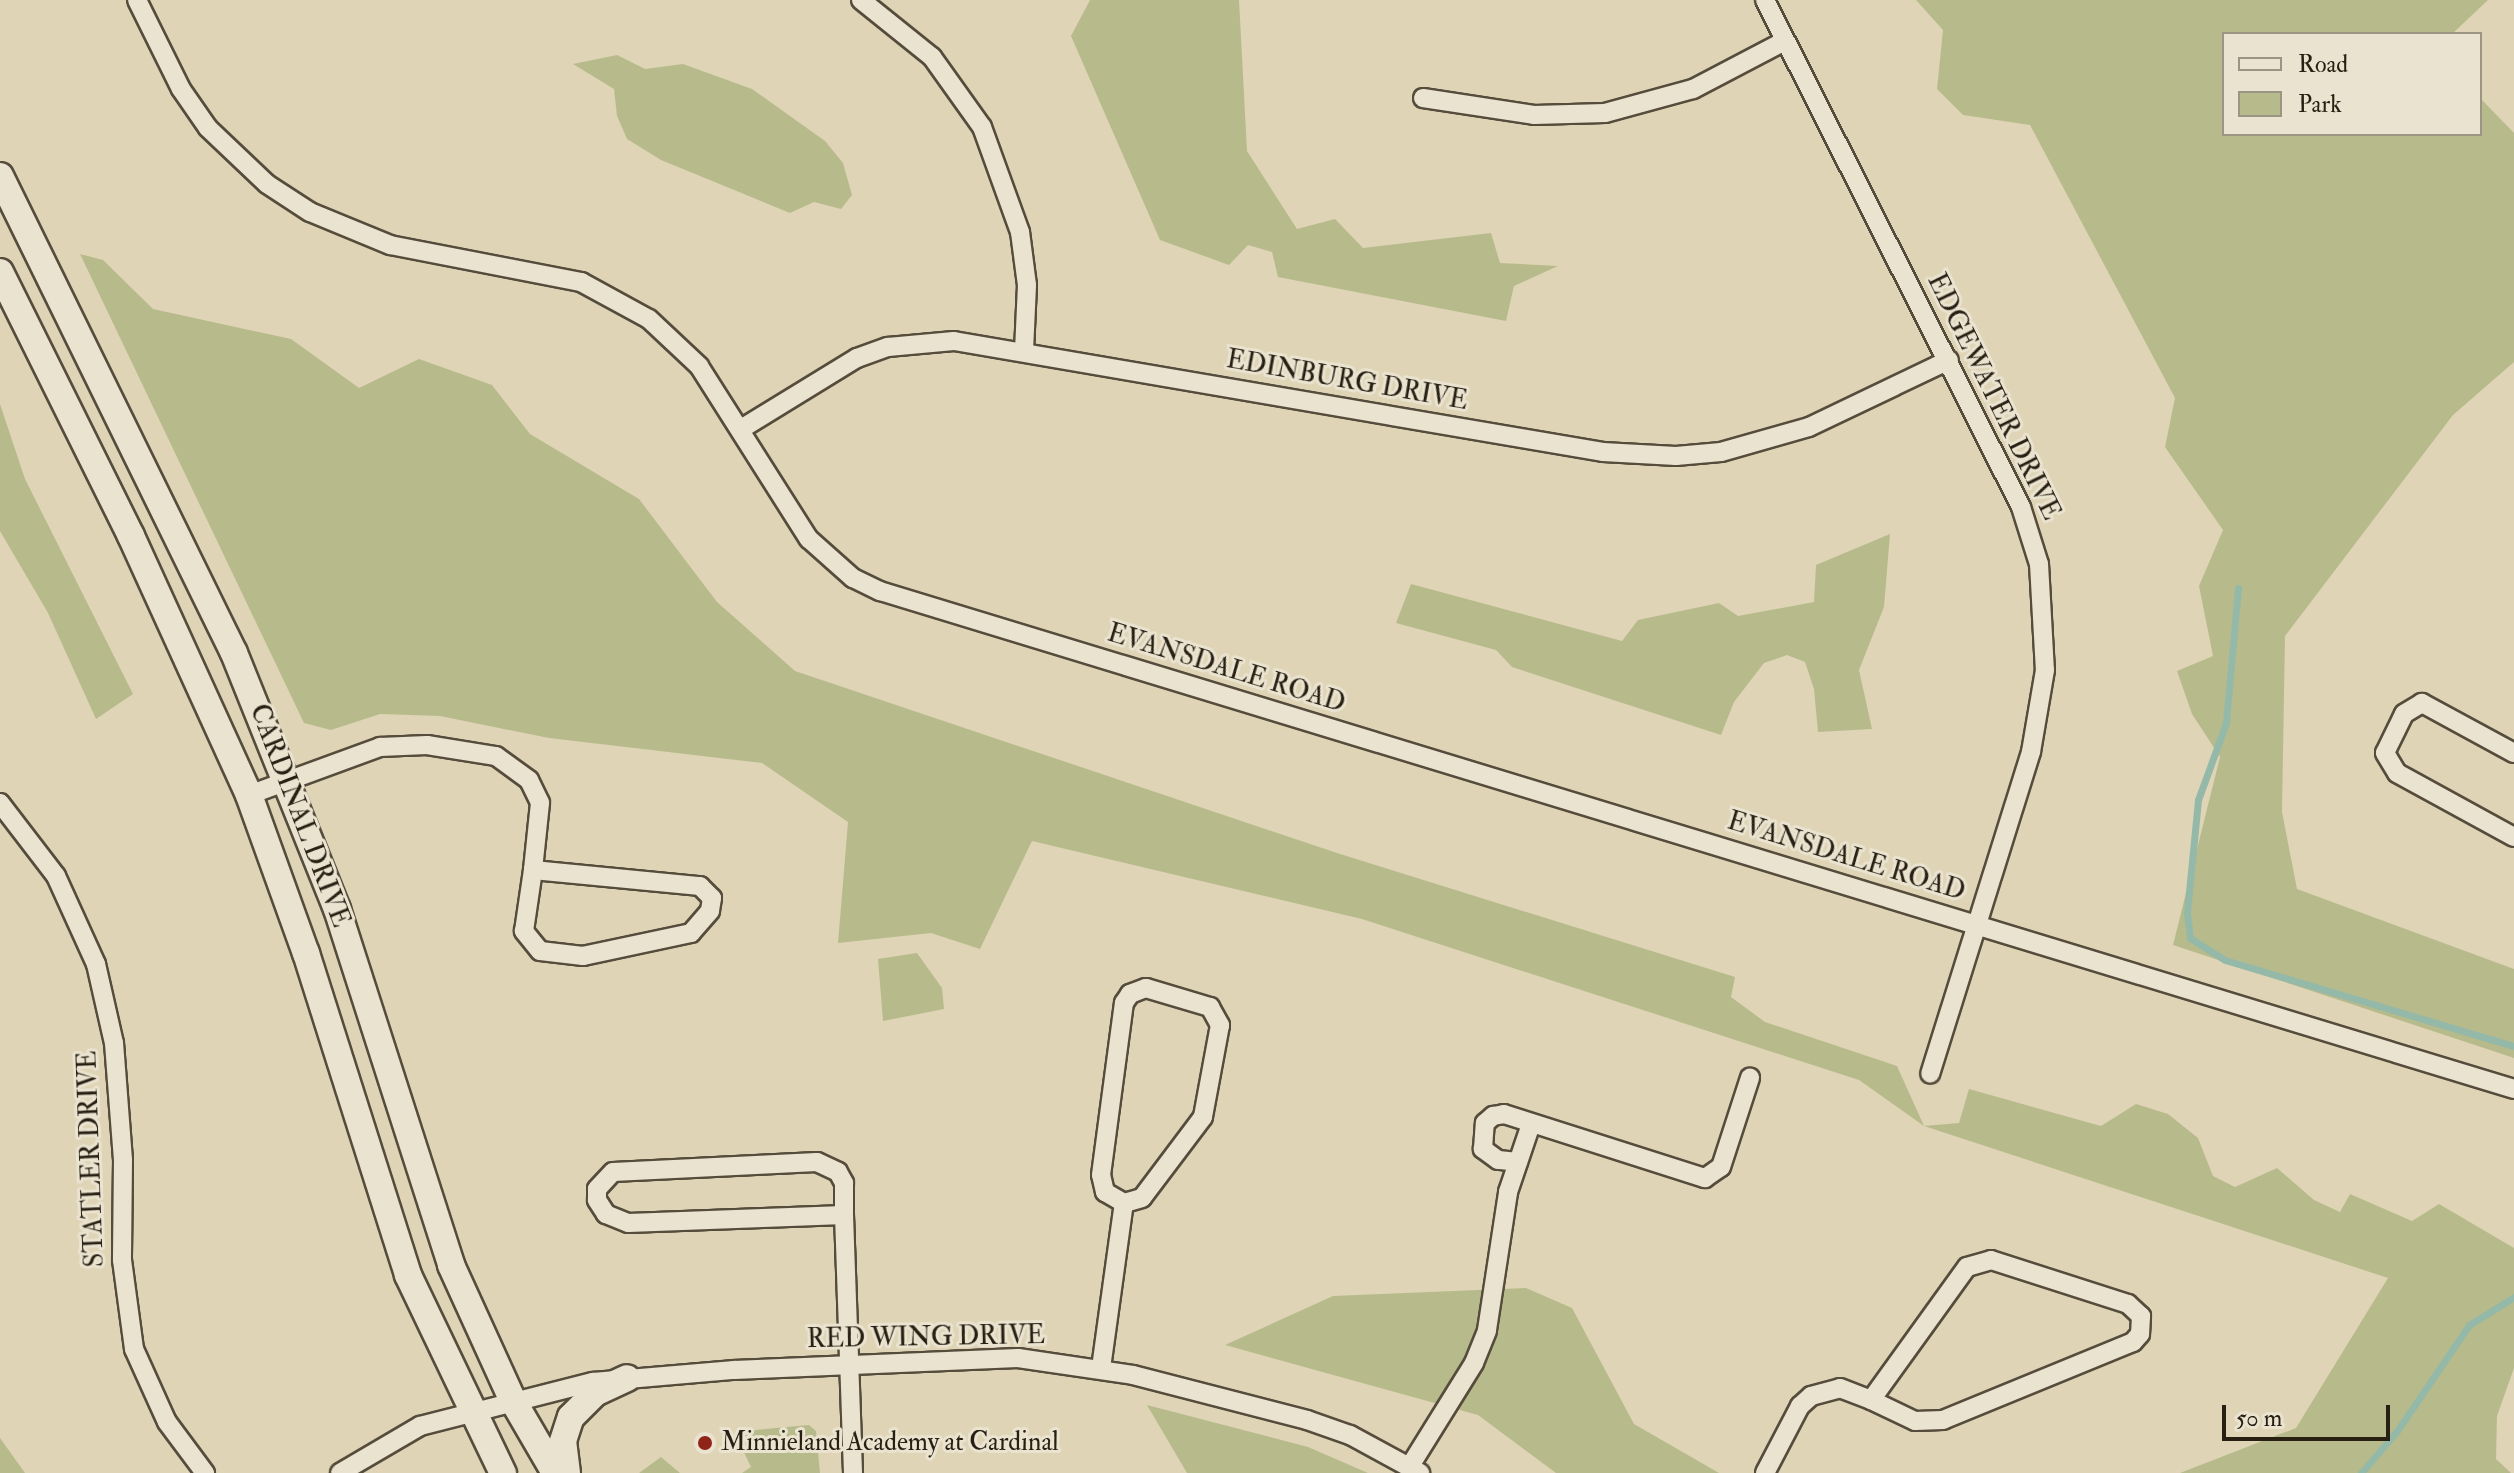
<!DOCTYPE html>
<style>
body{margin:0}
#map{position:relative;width:2514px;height:1473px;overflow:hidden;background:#dfd4b6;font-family:"IM FELL Double Pica",serif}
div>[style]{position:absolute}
.green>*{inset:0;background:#b7bb8b}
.stream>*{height:7px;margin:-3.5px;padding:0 3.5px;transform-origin:3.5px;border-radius:3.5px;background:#95b9a8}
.roads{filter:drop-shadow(2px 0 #564c3c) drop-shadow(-2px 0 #564c3c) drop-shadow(0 2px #564c3c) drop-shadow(0 -2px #564c3c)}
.street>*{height:18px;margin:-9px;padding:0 9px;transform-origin:9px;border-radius:9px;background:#eae3d0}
.secondary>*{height:26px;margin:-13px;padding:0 13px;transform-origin:13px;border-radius:13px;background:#eae3d0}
.dots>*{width:22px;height:22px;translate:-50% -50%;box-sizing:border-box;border:4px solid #eae3d0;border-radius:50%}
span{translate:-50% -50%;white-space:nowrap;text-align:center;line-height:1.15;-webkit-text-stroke:6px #eae3d0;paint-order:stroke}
.street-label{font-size:26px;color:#281f13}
.poi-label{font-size:26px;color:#281f13}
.left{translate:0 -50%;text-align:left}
.legend{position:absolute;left:2222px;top:32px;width:260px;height:104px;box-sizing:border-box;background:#eae3d0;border:2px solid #9c9584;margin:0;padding:10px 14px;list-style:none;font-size:24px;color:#281f13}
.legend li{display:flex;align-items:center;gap:16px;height:40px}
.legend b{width:40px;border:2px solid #9c9584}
.scale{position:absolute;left:2222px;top:1405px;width:168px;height:36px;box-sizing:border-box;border:4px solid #281f13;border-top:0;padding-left:10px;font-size:24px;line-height:28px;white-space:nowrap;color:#281f13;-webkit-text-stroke:6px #eae3d0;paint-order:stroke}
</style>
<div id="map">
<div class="green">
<div style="clip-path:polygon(1090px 0,1239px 0,1247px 151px,1297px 229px,1335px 219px,1363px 248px,1491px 233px,1500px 263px,1558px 266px,1514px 286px,1506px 321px,1278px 277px,1272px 252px,1248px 245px,1229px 265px,1160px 240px,1071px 36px)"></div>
<div style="clip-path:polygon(1916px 0,2488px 0,2452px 34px,2224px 34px,2224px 134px,2480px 134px,2480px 98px,2514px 133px,2514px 362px,2453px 415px,2285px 636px,2282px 812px,2297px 889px,2514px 969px,2514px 1058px,2173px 945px,2220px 757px,2192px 714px,2177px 671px,2213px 656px,2199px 586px,2223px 530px,2165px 447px,2175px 398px,2030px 125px,1963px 115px,1937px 89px,1943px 30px)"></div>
<div style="clip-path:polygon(617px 55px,645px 69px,683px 64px,752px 89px,825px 141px,843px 163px,852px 195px,841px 209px,814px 202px,790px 213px,661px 160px,627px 139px,617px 116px,614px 89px,573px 64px)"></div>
<div style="clip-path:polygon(80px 254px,103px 260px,153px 309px,291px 339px,359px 388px,419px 359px,492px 385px,530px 434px,639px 499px,717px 602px,795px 671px,1337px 853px,1735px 977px,1731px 997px,1765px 1022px,1897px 1066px,1924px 1126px,1959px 1123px,1969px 1089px,2101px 1126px,2136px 1104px,2168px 1114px,2198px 1138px,2213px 1176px,2235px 1187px,2277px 1168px,2314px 1200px,2340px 1212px,2350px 1194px,2412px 1221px,2439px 1204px,2514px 1248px,2514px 1368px,2497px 1416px,2496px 1459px,2511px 1473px,2180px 1473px,2296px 1428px,2388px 1278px,1924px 1126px,1859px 1080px,1362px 919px,1032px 841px,980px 949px,931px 933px,838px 943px,848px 822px,762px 763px,549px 738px,440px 716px,380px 714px,331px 730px,304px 723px)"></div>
<div style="clip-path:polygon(0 404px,25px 479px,133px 694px,96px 719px,48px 613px,0 531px)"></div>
<div style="clip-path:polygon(1890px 534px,1884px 607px,1859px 670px,1872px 729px,1818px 732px,1814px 689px,1805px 662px,1787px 655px,1764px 663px,1734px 702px,1721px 735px,1512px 667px,1496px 650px,1396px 623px,1411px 584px,1622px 641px,1638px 620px,1719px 603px,1738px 616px,1814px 602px,1816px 565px)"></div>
<div style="clip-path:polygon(917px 953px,942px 988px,944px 1009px,883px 1021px,878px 959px)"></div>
<div style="clip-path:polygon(1526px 1288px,1572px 1308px,1634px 1424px,1719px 1473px,1556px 1473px,1478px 1415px,1225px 1345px,1333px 1296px)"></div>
<div style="clip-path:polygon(1147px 1405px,1308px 1447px,1368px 1473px,1187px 1473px)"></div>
<div style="clip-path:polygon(809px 1425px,816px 1431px,820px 1473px,742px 1473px,751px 1467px,738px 1440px,755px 1430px)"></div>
<div style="clip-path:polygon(0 1438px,25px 1473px,0 1473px)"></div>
<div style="clip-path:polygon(661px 1457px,680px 1473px,639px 1473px)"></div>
</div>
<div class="stream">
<div style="left:2238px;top:588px;width:136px;rotate:95.1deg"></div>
<div style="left:2226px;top:723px;width:82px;rotate:110deg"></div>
<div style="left:2198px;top:800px;width:114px;rotate:95.6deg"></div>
<div style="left:2187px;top:913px;width:25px;rotate:83deg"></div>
<div style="left:2190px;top:938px;width:41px;rotate:32.2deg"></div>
<div style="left:2225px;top:960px;width:302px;rotate:16.6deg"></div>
<div style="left:2361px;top:1473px;width:55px;rotate:-49.4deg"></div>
<div style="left:2397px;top:1431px;width:128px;rotate:-55.8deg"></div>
<div style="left:2469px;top:1325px;width:53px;rotate:-31.9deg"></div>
</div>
<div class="roads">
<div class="street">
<div style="left:137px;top:0;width:99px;rotate:63.7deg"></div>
<div style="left:181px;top:89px;width:47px;rotate:55.3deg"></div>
<div style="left:208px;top:128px;width:81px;rotate:43.5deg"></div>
<div style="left:267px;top:184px;width:51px;rotate:33.1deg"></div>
<div style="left:310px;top:212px;width:87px;rotate:22.4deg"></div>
<div style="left:390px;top:245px;width:195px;rotate:11deg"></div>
<div style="left:581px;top:282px;width:77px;rotate:28.6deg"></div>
<div style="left:649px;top:319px;width:69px;rotate:43.2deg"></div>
<div style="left:699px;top:366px;width:205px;rotate:57.6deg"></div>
<div style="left:809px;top:539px;width:59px;rotate:41.6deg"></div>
<div style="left:853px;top:578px;width:30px;rotate:26deg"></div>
<div style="left:880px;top:591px;width:1708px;rotate:16.95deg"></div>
<div style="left:861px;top:0;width:91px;rotate:38.8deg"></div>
<div style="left:932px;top:57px;width:86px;rotate:54.5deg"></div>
<div style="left:982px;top:127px;width:112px;rotate:70.1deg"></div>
<div style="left:1020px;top:232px;width:53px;rotate:82.5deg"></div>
<div style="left:1027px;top:285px;width:67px;rotate:92.6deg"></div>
<div style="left:1765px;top:0;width:568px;rotate:63.21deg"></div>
<div style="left:2021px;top:507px;width:60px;rotate:72.5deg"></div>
<div style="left:2039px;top:564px;width:106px;rotate:86.8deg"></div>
<div style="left:2045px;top:670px;width:83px;rotate:99.7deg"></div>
<div style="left:2031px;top:752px;width:337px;rotate:107.4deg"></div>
<div style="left:1423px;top:98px;width:112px;rotate:8.7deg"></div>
<div style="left:1534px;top:115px;width:71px;rotate:-1.6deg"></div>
<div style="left:1605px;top:113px;width:91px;rotate:-15.3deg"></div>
<div style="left:1693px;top:89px;width:102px;rotate:-27.6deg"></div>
<div style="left:741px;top:429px;width:136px;rotate:-31.5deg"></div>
<div style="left:857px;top:358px;width:33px;rotate:-20deg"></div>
<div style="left:888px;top:347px;width:66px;rotate:-5.2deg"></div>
<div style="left:954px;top:341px;width:658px;rotate:9.71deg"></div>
<div style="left:1603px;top:452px;width:73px;rotate:3.1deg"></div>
<div style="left:1676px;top:456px;width:45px;rotate:-5.1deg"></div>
<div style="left:1721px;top:452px;width:91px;rotate:-15.9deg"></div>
<div style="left:1809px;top:427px;width:155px;rotate:-25.6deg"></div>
<div style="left:2514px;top:753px;width:105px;rotate:-151.5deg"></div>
<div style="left:2422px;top:703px;width:21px;rotate:149deg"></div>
<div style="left:2404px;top:714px;width:43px;rotate:116deg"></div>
<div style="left:2385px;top:753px;width:23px;rotate:59deg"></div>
<div style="left:2397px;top:773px;width:133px;rotate:28.7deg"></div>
<div style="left:249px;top:795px;width:140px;rotate:-20.1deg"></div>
<div style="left:380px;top:747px;width:47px;rotate:-2.4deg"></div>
<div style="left:427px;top:745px;width:70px;rotate:9.1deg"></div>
<div style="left:496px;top:756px;width:41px;rotate:36deg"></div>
<div style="left:529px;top:780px;width:25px;rotate:64deg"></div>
<div style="left:540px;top:803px;width:67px;rotate:96deg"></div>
<div style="left:0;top:803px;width:92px;rotate:52.5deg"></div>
<div style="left:56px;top:876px;width:97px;rotate:65.6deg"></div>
<div style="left:96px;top:964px;width:81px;rotate:77.2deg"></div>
<div style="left:114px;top:1043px;width:117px;rotate:85.6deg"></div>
<div style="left:123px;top:1160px;width:100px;rotate:90.6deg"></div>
<div style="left:122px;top:1260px;width:90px;rotate:82.3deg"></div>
<div style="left:134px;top:1349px;width:80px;rotate:65.7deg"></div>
<div style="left:167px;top:1422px;width:64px;rotate:53.3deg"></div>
<div style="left:533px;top:870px;width:168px;rotate:5.5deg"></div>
<div style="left:700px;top:886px;width:17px;rotate:45deg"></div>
<div style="left:712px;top:898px;width:13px;rotate:99deg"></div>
<div style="left:710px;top:911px;width:29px;rotate:131deg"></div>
<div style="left:691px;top:933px;width:110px;rotate:168deg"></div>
<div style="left:583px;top:956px;width:43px;rotate:-173.4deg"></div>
<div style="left:540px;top:951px;width:26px;rotate:-129deg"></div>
<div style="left:524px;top:931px;width:62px;rotate:-81.6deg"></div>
<div style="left:1146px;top:988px;width:67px;rotate:16.5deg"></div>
<div style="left:1210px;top:1007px;width:21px;rotate:61deg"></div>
<div style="left:1220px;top:1025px;width:94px;rotate:100.5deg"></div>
<div style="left:1203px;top:1117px;width:101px;rotate:127deg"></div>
<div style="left:1142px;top:1198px;width:19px;rotate:164deg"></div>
<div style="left:1124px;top:1203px;width:22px;rotate:-150deg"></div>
<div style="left:1105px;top:1192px;width:17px;rotate:-103deg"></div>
<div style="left:1101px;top:1175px;width:174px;rotate:-82.4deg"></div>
<div style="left:1124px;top:1003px;width:11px;rotate:-56deg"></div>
<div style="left:1130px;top:994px;width:17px;rotate:-21deg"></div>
<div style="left:817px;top:1162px;width:23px;rotate:25deg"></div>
<div style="left:838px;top:1172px;width:13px;rotate:61deg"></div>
<div style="left:844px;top:1183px;width:32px;rotate:90deg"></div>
<div style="left:844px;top:1215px;width:216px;rotate:177.9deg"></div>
<div style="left:628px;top:1223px;width:24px;rotate:-158deg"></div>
<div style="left:606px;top:1214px;width:17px;rotate:-123deg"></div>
<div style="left:597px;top:1200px;width:11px;rotate:-90deg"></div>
<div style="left:597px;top:1189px;width:23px;rotate:-47deg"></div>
<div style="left:613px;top:1172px;width:204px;rotate:-2.8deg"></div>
<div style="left:1518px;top:1162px;width:20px;rotate:-174deg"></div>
<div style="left:1498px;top:1160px;width:19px;rotate:-144deg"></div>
<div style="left:1483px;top:1149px;width:26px;rotate:-86deg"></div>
<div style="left:1485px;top:1123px;width:11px;rotate:-41deg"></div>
<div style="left:1493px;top:1116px;width:11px;rotate:-10deg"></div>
<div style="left:1504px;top:1114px;width:211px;rotate:17.7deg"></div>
<div style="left:1705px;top:1178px;width:19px;rotate:-35deg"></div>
<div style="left:1721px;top:1167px;width:94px;rotate:-72deg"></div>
<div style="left:844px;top:1215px;width:258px;rotate:88deg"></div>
<div style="left:1991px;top:1260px;width:144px;rotate:17.8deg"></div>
<div style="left:2128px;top:1304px;width:18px;rotate:43deg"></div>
<div style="left:2141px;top:1316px;width:18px;rotate:93deg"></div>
<div style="left:2140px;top:1334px;width:11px;rotate:131deg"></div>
<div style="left:2133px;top:1342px;width:205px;rotate:157.7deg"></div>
<div style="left:1943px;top:1420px;width:28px;rotate:178deg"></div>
<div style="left:1915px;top:1421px;width:49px;rotate:-154.5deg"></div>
<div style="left:1871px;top:1400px;width:164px;rotate:-54.2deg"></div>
<div style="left:1967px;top:1267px;width:25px;rotate:-16deg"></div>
<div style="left:1101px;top:1368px;width:167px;rotate:-82.1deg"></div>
<div style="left:1410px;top:1466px;width:121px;rotate:-58.1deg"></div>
<div style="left:1474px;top:1363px;width:35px;rotate:-68deg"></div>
<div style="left:1487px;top:1330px;width:140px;rotate:-81.3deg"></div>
<div style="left:1508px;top:1192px;width:72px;rotate:-71.3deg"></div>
<div style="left:340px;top:1473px;width:93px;rotate:-30.4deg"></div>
<div style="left:420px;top:1426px;width:179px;rotate:-14.3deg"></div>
<div style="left:593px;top:1382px;width:142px;rotate:-4.9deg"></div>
<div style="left:734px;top:1370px;width:284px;rotate:-2.4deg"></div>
<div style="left:1018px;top:1358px;width:116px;rotate:8.4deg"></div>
<div style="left:1133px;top:1375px;width:180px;rotate:14.5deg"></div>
<div style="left:1307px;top:1420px;width:46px;rotate:19.2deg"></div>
<div style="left:1350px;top:1435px;width:80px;rotate:28.5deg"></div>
<div style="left:1765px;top:1473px;width:76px;rotate:-62.4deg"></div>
<div style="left:1800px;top:1406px;width:15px;rotate:-42deg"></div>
<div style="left:1811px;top:1396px;width:30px;rotate:-15deg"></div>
<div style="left:1840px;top:1388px;width:33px;rotate:21deg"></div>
</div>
<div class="secondary">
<div style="left:0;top:176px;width:531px;rotate:63.87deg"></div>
<div style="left:234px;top:653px;width:276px;rotate:68.1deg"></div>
<div style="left:337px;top:909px;width:374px;rotate:72.2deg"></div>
<div style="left:451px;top:1265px;width:147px;rotate:65.5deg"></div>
<div style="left:512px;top:1399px;width:86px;rotate:59.8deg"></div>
<div style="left:0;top:272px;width:295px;rotate:63.6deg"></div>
<div style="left:131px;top:536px;width:285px;rotate:65.5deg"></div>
<div style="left:249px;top:795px;width:168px;rotate:70.2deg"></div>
<div style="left:306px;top:953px;width:338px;rotate:72.4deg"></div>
<div style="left:408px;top:1275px;width:220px;rotate:64.4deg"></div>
<div style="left:567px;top:1473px;width:32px;rotate:-97deg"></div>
<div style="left:563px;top:1441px;width:25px;rotate:-72deg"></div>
<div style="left:571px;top:1417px;width:34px;rotate:-45deg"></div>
<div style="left:595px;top:1393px;width:35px;rotate:-25deg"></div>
</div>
</div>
<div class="dots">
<div style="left:705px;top:1443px;background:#8f2418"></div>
</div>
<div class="street-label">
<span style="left:1347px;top:381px;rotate:10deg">EDINBURG DRIVE</span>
<span style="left:1993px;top:397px;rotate:64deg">EDGEWATER DRIVE</span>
<span style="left:1226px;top:669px;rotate:17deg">EVANSDALE ROAD</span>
<span style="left:299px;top:816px;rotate:69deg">CARDINAL DRIVE</span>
<span style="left:1846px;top:857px;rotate:17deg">EVANSDALE ROAD</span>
<span style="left:92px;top:1159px;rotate:-92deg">STATLER DRIVE</span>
<span style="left:926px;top:1338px;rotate:-1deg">RED WING DRIVE</span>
</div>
<div class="poi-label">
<span class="left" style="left:721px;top:1443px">Minnieland Academy at Cardinal</span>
</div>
<ul class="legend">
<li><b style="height:10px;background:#eae3d0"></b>Road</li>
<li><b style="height:22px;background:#b7bb8b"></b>Park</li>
</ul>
<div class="scale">50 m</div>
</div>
